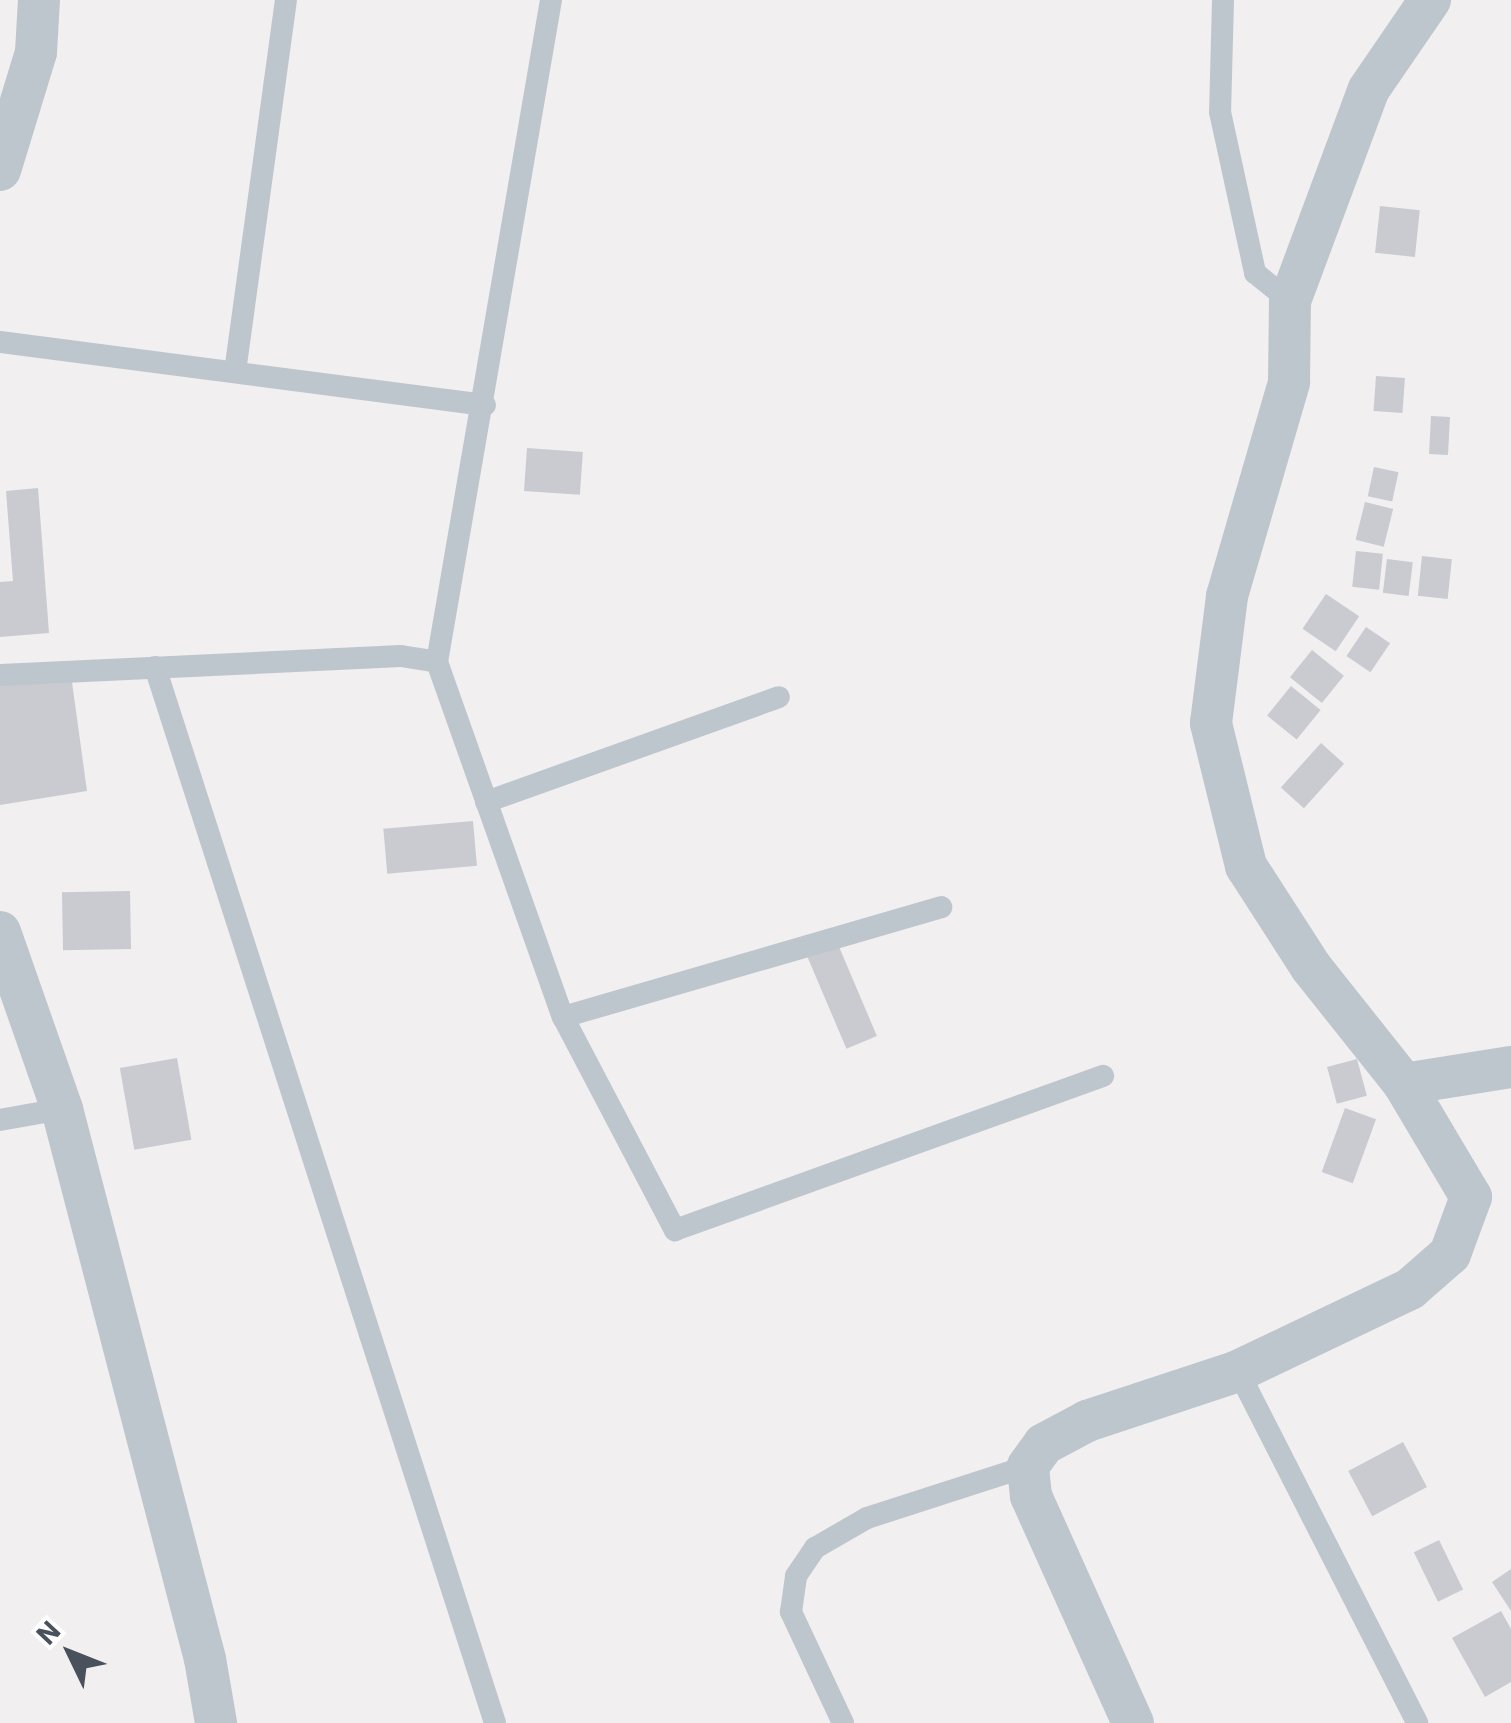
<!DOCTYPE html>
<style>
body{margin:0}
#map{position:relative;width:1511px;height:1723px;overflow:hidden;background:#f1efef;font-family:"IBM Plex Sans",sans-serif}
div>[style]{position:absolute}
.building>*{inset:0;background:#c9cbd1;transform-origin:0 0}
.lane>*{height:22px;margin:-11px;padding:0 11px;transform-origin:11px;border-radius:11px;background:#bec6cd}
.street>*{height:42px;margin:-21px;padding:0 21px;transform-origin:21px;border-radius:21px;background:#bec6cd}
span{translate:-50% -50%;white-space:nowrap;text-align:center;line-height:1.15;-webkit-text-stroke:8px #fff;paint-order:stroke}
.north{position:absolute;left:20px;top:1603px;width:100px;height:100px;-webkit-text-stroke:8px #fff;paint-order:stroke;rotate:313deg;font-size:28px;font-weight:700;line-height:40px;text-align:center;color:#48515c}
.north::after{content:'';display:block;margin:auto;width:35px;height:45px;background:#48515c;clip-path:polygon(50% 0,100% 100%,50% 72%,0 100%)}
</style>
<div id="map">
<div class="building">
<div style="left:1380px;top:206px;width:40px;height:47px;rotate:6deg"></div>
<div style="left:1376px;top:376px;width:29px;height:35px;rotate:4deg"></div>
<div style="left:1431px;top:416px;width:19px;height:38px;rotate:3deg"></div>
<div style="left:527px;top:448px;width:56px;height:43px;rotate:4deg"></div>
<div style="left:1374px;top:467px;width:25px;height:30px;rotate:12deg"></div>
<div style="clip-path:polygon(38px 488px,49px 633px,0 637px,0 582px,13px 581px,6px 491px)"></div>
<div style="left:1365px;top:502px;width:29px;height:39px;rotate:14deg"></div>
<div style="left:1356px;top:551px;width:27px;height:36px;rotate:6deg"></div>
<div style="left:1422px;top:556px;width:30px;height:40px;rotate:6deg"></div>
<div style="left:1387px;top:559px;width:26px;height:34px;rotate:7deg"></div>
<div style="left:1326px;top:594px;width:40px;height:42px;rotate:34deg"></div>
<div style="left:1366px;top:627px;width:29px;height:35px;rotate:34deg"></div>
<div style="left:1312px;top:650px;width:41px;height:35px;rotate:39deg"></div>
<div style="clip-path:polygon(71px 675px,87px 791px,0 805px,0 686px)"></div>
<div style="left:1291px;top:686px;width:38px;height:38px;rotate:39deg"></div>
<div style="left:1321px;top:743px;width:31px;height:60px;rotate:42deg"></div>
<div style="left:473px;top:821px;width:45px;height:90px;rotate:85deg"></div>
<div style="left:130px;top:891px;width:58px;height:68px;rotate:89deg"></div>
<div style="left:837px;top:942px;width:102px;height:33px;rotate:67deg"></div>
<div style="left:177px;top:1058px;width:83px;height:58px;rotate:80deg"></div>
<div style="left:1357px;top:1059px;width:38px;height:31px;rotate:75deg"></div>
<div style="left:1345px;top:1108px;width:33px;height:68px;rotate:20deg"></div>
<div style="left:1403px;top:1442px;width:51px;height:62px;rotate:62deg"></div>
<div style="left:1439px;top:1540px;width:55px;height:28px;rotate:64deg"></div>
<div style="clip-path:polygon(1511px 1569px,1511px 1611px,1492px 1582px)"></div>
<div style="clip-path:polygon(1501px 1611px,1511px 1629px,1511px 1682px,1485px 1697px,1452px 1638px)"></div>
</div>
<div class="lane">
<div style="left:551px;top:0;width:672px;rotate:99.77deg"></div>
<div style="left:437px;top:662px;width:377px;rotate:70.5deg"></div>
<div style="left:563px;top:1017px;width:241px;rotate:62.3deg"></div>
<div style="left:675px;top:1230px;width:455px;rotate:-19.8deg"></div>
<div style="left:1223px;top:0;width:112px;rotate:91.5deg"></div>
<div style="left:1220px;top:112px;width:165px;rotate:77.7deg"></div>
<div style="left:1255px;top:273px;width:45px;rotate:38.7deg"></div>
<div style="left:0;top:342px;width:489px;rotate:7.4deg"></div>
<div style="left:235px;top:372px;width:375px;rotate:-82.2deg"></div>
<div style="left:155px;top:667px;width:1109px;rotate:72.15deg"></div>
<div style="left:0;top:675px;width:401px;rotate:-2.7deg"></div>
<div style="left:401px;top:656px;width:36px;rotate:9deg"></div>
<div style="left:486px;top:802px;width:311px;rotate:-19.7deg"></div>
<div style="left:563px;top:1017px;width:394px;rotate:-16.2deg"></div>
<div style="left:0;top:1120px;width:63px;rotate:-10.1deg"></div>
<div style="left:1238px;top:1371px;width:395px;rotate:63deg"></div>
<div style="left:843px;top:1723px;width:123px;rotate:-115.1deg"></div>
<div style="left:791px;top:1612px;width:36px;rotate:-82deg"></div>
<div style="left:796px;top:1576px;width:34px;rotate:-56deg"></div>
<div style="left:815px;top:1548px;width:60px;rotate:-30deg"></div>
<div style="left:867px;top:1518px;width:169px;rotate:-17.9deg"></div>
</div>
<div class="street">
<div style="left:0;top:170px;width:123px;rotate:-73deg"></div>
<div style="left:36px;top:52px;width:52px;rotate:-86.7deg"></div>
<div style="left:0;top:932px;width:188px;rotate:70.7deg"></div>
<div style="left:62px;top:1109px;width:568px;rotate:75.43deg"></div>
<div style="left:205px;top:1659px;width:65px;rotate:80.2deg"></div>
<div style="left:1404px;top:1084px;width:108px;rotate:-9deg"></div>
<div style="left:1133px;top:1723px;width:249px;rotate:-114.2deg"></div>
<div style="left:1031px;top:1496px;width:30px;rotate:-96deg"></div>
<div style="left:1028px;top:1466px;width:27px;rotate:-54deg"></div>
<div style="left:1044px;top:1444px;width:49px;rotate:-28.1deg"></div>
<div style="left:1087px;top:1421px;width:159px;rotate:-18.3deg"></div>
<div style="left:1238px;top:1371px;width:191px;rotate:-25.5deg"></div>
<div style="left:1410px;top:1289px;width:53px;rotate:-41.2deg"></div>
<div style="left:1450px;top:1254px;width:61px;rotate:-69.8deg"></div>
<div style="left:1471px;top:1197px;width:131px;rotate:-120.7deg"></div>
<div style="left:1404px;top:1084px;width:149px;rotate:-128.5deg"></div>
<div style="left:1311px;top:967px;width:120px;rotate:-122.8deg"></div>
<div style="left:1246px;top:866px;width:147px;rotate:-103.8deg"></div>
<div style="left:1211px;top:723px;width:128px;rotate:-82.8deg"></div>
<div style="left:1227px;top:596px;width:223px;rotate:-73.8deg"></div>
<div style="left:1289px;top:382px;width:81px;rotate:-89.3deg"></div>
<div style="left:1290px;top:301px;width:226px;rotate:-69.6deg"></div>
<div style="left:1369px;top:89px;width:108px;rotate:-55.6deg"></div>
</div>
<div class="north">N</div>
</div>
